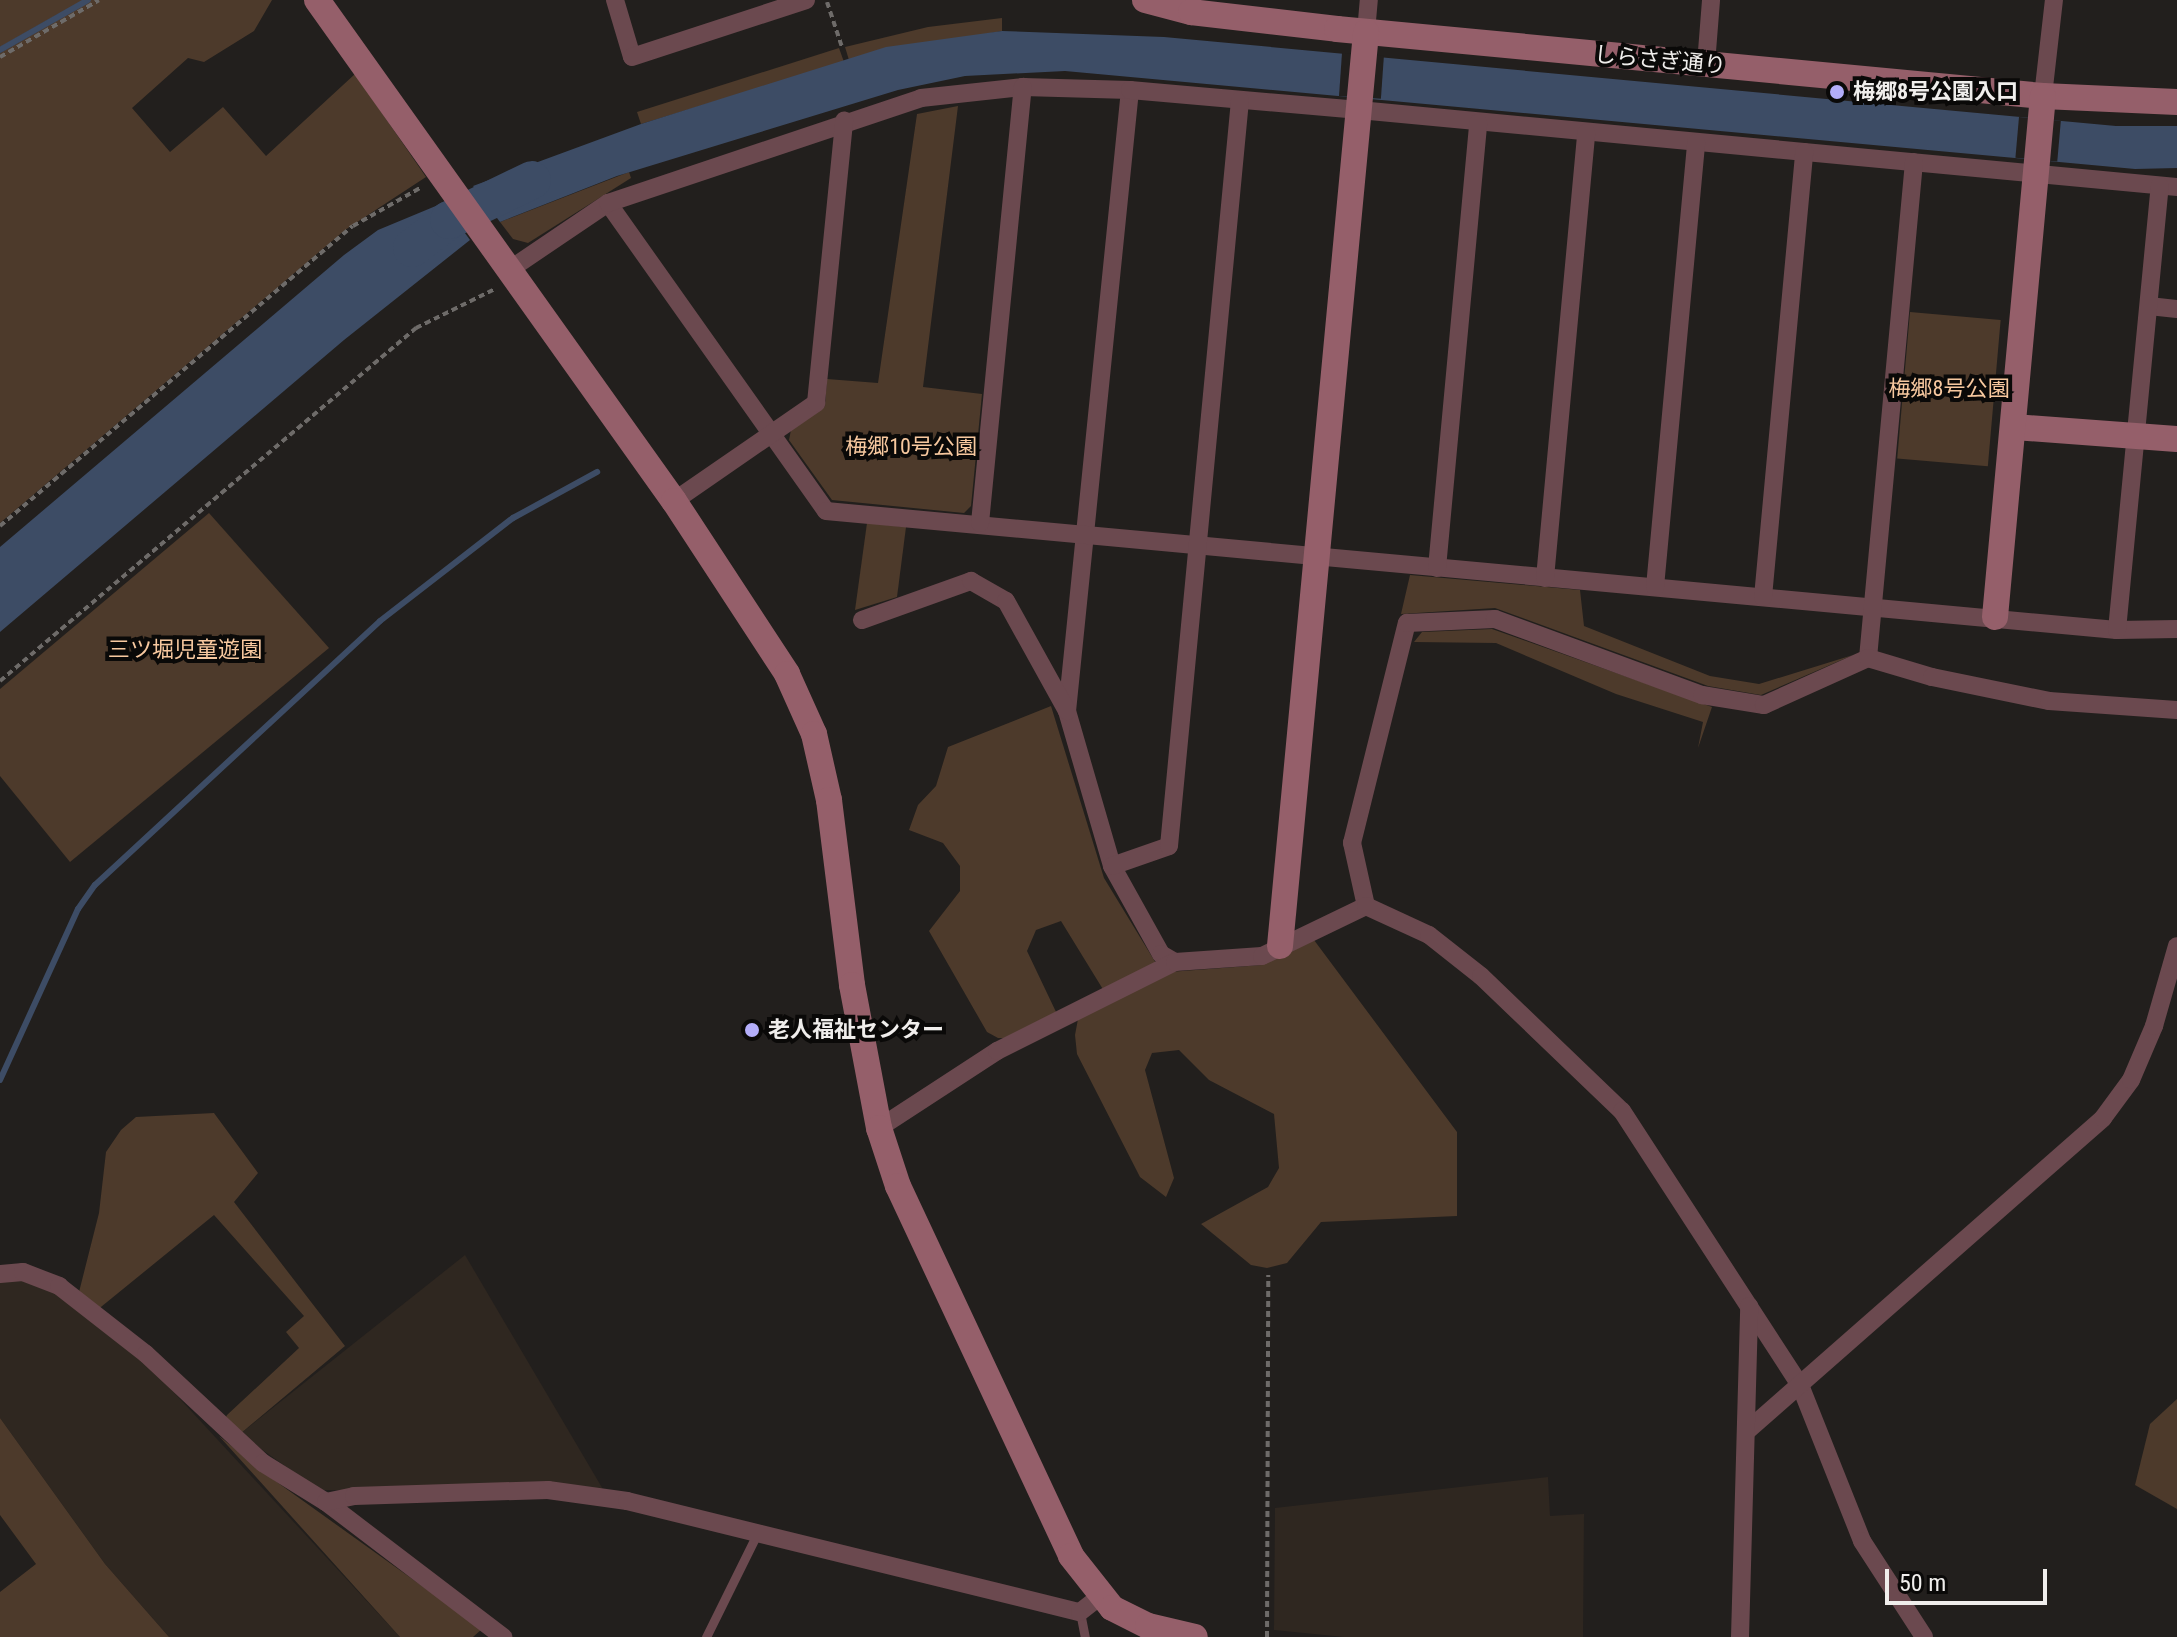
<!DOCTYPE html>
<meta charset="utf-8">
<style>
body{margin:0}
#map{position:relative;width:2177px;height:1637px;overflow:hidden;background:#221f1d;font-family:"Roboto Condensed","Noto Sans JP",sans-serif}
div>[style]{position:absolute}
.built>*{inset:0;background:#2f2720}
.green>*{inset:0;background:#4d3a2b;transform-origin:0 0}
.water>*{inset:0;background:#3d4c65}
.pier>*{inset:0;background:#221f1d;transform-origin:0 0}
.stream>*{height:6px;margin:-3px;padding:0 3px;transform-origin:3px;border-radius:3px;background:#3d4c65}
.river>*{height:38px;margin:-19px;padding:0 19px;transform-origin:19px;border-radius:19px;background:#3d4c65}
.path>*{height:4px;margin-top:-2px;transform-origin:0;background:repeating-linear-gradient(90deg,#6e6b69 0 6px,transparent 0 10px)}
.lane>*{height:9px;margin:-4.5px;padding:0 4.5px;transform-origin:4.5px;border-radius:4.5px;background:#6b494f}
.street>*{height:18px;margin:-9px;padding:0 9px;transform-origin:9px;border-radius:9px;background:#6b494f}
.secondary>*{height:26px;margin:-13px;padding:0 13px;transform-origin:13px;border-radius:13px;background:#955f6a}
.dots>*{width:22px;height:22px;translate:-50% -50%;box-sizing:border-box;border:4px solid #0a0908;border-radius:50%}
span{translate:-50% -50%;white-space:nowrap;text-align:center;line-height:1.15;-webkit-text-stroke:8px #0a0908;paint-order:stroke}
.street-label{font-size:22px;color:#f0eeec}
.poi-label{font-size:22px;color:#f0eeec;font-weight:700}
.left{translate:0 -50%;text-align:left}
.park-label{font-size:22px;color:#f7c89f}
.scale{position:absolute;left:1885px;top:1569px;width:162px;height:36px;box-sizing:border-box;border:4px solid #f0eeec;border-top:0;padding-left:10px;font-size:24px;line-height:28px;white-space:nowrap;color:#f0eeec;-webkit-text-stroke:6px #0a0908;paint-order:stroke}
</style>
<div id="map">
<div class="built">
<div style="clip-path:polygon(465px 1255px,604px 1491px,319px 1490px,240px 1434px)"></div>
<div style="clip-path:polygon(22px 1277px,50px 1286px,144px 1360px,400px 1637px,169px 1637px,105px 1564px,0 1418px,0 1278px)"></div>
<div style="clip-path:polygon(1548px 1477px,1550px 1516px,1584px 1514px,1583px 1637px,1344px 1637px,1274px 1630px,1275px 1508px)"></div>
</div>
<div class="green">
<div style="clip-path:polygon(0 0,272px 0,254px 31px,204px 62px,188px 58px,132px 108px,170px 152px,223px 107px,266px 156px,355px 74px,426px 177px,345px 230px,0 523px,0 53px,70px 13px,58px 14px,0 47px)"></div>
<div style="clip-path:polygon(1002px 18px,1002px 31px,849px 60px,845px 47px,928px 27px)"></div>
<div style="clip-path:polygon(839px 48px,844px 62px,641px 124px,637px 112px)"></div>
<div style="clip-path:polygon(958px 106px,923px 387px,982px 394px,971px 506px,964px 513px,832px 500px,789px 440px,791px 430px,825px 406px,827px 379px,878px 383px,917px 114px)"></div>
<div style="clip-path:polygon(629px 172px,631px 178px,528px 243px,513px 239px,500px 222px)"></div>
<div style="left:1910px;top:312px;width:91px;height:147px;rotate:5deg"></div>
<div style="clip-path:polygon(209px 513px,329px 648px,70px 862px,0 776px,0 689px)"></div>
<div style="clip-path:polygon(867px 523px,906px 527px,897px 597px,855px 610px)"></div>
<div style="clip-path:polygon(1410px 575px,1580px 590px,1584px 626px,1710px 676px,1759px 684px,1853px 655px,1761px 695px,1708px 686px,1495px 608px,1401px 614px)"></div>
<div style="clip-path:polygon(1492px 629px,1712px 707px,1698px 748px,1703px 722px,1616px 694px,1496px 643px,1414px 642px,1422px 632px)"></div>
<div style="clip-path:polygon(1051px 706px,1104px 878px,1157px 965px,1104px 991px,1061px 921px,1036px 930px,1027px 951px,1057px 1014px,1009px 1038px,998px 1038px,987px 1032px,929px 931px,960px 891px,960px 866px,943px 843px,909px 830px,918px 805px,936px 786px,948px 747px)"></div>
<div style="clip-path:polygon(1314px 940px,1457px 1132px,1457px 1216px,1321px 1222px,1287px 1263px,1267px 1268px,1251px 1265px,1201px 1224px,1268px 1187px,1279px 1168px,1274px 1114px,1209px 1080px,1179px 1050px,1152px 1053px,1145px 1070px,1174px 1178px,1166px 1197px,1140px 1177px,1077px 1054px,1075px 1035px,1078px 1019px,1169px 972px,1262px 965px)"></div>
<div style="clip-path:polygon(214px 1113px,258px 1173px,234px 1202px,345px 1346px,240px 1434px,224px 1421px,227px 1415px,299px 1348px,286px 1332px,304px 1316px,214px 1215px,96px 1311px,78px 1296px,99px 1213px,106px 1152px,121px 1130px,136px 1117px)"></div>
<div style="clip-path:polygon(2177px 1399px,2177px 1509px,2135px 1485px,2150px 1424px)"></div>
<div style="clip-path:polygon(0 1418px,105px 1564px,169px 1637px,0 1637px,0 1592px,36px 1564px,0 1515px)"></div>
<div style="clip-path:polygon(219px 1436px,274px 1480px,482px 1629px,473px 1637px,400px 1637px)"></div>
</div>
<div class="water">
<div style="clip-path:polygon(1002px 31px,1164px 37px,2116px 126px,2177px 126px,2177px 168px,2135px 169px,1065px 71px,965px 76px,898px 90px,617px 176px,500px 222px,473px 186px,641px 124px,886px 47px)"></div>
<div style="clip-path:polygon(443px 203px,470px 240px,344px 340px,0 632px,0 547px,344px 255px,378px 230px)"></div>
</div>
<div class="pier">
<div style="left:1342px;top:53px;width:42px;height:43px;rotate:4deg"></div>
<div style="left:2019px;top:117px;width:42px;height:41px;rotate:5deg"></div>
</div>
<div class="stream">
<div style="left:0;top:50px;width:101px;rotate:-29.6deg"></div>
<div style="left:0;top:1080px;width:188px;rotate:-65.5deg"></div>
<div style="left:78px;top:909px;width:29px;rotate:-55deg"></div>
<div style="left:95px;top:885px;width:388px;rotate:-42.8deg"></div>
<div style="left:380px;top:621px;width:168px;rotate:-37.8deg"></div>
<div style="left:513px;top:518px;width:96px;rotate:-28.7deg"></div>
</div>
<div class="river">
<div style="left:412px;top:248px;width:46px;rotate:-37.1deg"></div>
<div style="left:449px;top:220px;width:92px;rotate:-25.7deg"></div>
</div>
<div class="path">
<div style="left:827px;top:2px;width:47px;rotate:71.6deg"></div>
<div style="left:0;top:57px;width:114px;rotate:-29.9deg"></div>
<div style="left:0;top:526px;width:463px;rotate:-40.4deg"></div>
<div style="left:353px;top:226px;width:79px;rotate:-29.5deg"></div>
<div style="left:0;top:681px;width:546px;rotate:-40.32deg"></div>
<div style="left:416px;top:328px;width:88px;rotate:-26.3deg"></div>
<div style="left:1267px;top:1637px;width:362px;rotate:-89.8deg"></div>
</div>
<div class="lane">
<div style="left:1080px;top:1612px;width:25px;rotate:79deg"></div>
<div style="left:706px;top:1637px;width:113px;rotate:-63.7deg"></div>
</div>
<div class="street">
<div style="left:615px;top:0;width:59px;rotate:73.4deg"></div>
<div style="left:632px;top:57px;width:183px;rotate:-18.1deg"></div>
<div style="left:1366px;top:32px;width:32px;rotate:-85deg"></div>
<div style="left:1706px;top:64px;width:64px;rotate:-85.5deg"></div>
<div style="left:1130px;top:90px;width:624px;rotate:95.79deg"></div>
<div style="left:1067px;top:711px;width:161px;rotate:73.8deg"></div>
<div style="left:1112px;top:866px;width:101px;rotate:60.9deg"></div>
<div style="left:1161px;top:954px;width:16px;rotate:30deg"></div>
<div style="left:2043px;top:96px;width:97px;rotate:-83.5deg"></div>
<div style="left:608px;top:203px;width:377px;rotate:54.7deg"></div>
<div style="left:826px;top:511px;width:1296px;rotate:5.27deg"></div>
<div style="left:2117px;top:630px;width:60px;rotate:-1deg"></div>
<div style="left:509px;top:270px;width:120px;rotate:-34.1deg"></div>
<div style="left:608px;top:203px;width:330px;rotate:-18.5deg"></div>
<div style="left:921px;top:98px;width:103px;rotate:-6.2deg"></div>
<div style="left:1023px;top:87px;width:107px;rotate:1.6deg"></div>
<div style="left:1130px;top:90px;width:230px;rotate:5deg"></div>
<div style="left:1359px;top:110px;width:822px;rotate:5.38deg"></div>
<div style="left:2149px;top:306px;width:28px;rotate:6deg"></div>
<div style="left:674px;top:501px;width:173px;rotate:-34.6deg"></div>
<div style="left:816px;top:403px;width:284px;rotate:-84.3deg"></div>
<div style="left:980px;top:523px;width:438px;rotate:-84.4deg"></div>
<div style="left:1437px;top:568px;width:447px;rotate:-84.7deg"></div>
<div style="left:1545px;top:578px;width:447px;rotate:-84.7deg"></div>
<div style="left:1655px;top:587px;width:446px;rotate:-84.7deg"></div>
<div style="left:1763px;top:597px;width:447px;rotate:-84.7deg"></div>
<div style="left:862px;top:620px;width:116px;rotate:-19.7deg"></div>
<div style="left:971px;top:581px;width:40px;rotate:29.7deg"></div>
<div style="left:1006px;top:601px;width:126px;rotate:61deg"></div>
<div style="left:2117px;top:630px;width:446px;rotate:-84.5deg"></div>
<div style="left:1868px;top:658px;width:498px;rotate:-84.7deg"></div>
<div style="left:1112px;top:866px;width:60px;rotate:-19.3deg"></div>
<div style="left:1169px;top:846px;width:749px;rotate:-84.56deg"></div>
<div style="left:1366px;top:906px;width:65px;rotate:-102.5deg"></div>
<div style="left:1352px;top:843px;width:227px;rotate:-76deg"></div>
<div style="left:1407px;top:623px;width:88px;rotate:-2.6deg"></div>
<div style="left:1495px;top:619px;width:221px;rotate:20.2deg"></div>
<div style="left:1702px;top:695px;width:63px;rotate:9.2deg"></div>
<div style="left:1764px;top:705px;width:114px;rotate:-24.3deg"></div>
<div style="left:1868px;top:658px;width:67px;rotate:16.5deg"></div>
<div style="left:1932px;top:677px;width:119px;rotate:11.6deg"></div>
<div style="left:2049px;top:701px;width:128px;rotate:4deg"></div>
<div style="left:879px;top:1128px;width:141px;rotate:-33.1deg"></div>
<div style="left:997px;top:1051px;width:199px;rotate:-26.6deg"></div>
<div style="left:1175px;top:962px;width:87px;rotate:-3.9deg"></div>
<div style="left:1262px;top:956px;width:115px;rotate:-25.7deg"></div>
<div style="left:1366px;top:906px;width:69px;rotate:24.7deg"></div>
<div style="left:1429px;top:935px;width:66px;rotate:38.3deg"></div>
<div style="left:1481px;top:976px;width:195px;rotate:43.8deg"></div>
<div style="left:1622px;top:1111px;width:327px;rotate:57deg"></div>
<div style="left:1800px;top:1385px;width:168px;rotate:68.3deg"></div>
<div style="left:1862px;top:1541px;width:114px;rotate:57.1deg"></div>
<div style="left:0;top:1274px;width:23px;rotate:-5deg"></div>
<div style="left:23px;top:1272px;width:39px;rotate:21deg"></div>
<div style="left:59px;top:1286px;width:110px;rotate:38deg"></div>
<div style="left:146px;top:1354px;width:160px;rotate:43deg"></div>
<div style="left:263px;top:1463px;width:74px;rotate:31.8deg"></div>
<div style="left:326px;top:1502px;width:223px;rotate:37.3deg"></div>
<div style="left:1747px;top:1431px;width:474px;rotate:-41.3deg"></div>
<div style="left:2103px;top:1118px;width:47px;rotate:-53.6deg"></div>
<div style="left:2131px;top:1080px;width:59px;rotate:-66.9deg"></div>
<div style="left:2154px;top:1026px;width:83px;rotate:-74deg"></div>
<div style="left:326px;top:1502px;width:29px;rotate:-12deg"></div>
<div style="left:354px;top:1496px;width:194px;rotate:-1.8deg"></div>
<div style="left:548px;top:1490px;width:80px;rotate:7.9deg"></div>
<div style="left:627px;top:1501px;width:466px;rotate:13.8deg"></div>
<div style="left:1080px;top:1612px;width:24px;rotate:-38deg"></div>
<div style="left:1740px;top:1637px;width:331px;rotate:-88.4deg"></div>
</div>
<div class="secondary">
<div style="left:317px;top:0;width:615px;rotate:54.53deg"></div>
<div style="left:674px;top:501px;width:207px;rotate:56.8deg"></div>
<div style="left:787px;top:674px;width:66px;rotate:65.8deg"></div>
<div style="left:814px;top:734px;width:68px;rotate:77.2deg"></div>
<div style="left:829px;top:800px;width:186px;rotate:82.9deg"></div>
<div style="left:852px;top:985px;width:146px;rotate:79.3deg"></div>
<div style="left:879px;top:1128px;width:61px;rotate:71.9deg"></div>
<div style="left:898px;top:1186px;width:408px;rotate:64.9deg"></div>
<div style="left:1071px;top:1556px;width:66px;rotate:51.7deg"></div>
<div style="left:1112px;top:1608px;width:40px;rotate:26.6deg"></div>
<div style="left:1148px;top:1626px;width:48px;rotate:13.2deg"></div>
<div style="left:1145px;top:0;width:48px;rotate:14.6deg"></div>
<div style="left:1191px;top:12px;width:147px;rotate:6.6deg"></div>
<div style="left:1337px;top:29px;width:709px;rotate:5.42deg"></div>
<div style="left:2043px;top:96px;width:134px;rotate:2.6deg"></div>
<div style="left:2014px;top:427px;width:163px;rotate:4.2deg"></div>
<div style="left:1995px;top:617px;width:523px;rotate:-84.74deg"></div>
<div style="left:1280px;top:946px;width:918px;rotate:-84.62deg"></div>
</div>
<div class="dots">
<div style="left:1837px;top:92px;background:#b3adf9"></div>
<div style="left:752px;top:1030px;background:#b3adf9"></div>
</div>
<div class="street-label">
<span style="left:1660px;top:60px;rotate:5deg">しらさぎ通り</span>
</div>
<div class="poi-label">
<span class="left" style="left:1853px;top:92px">梅郷8号公園入口</span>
<span class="left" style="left:768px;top:1030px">老人福祉センター</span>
</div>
<div class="park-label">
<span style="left:1949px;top:389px">梅郷8号公園</span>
<span style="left:911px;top:447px">梅郷10号公園</span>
<span style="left:185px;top:650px">三ツ堀児童遊園</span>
</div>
<div class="scale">50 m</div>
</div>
